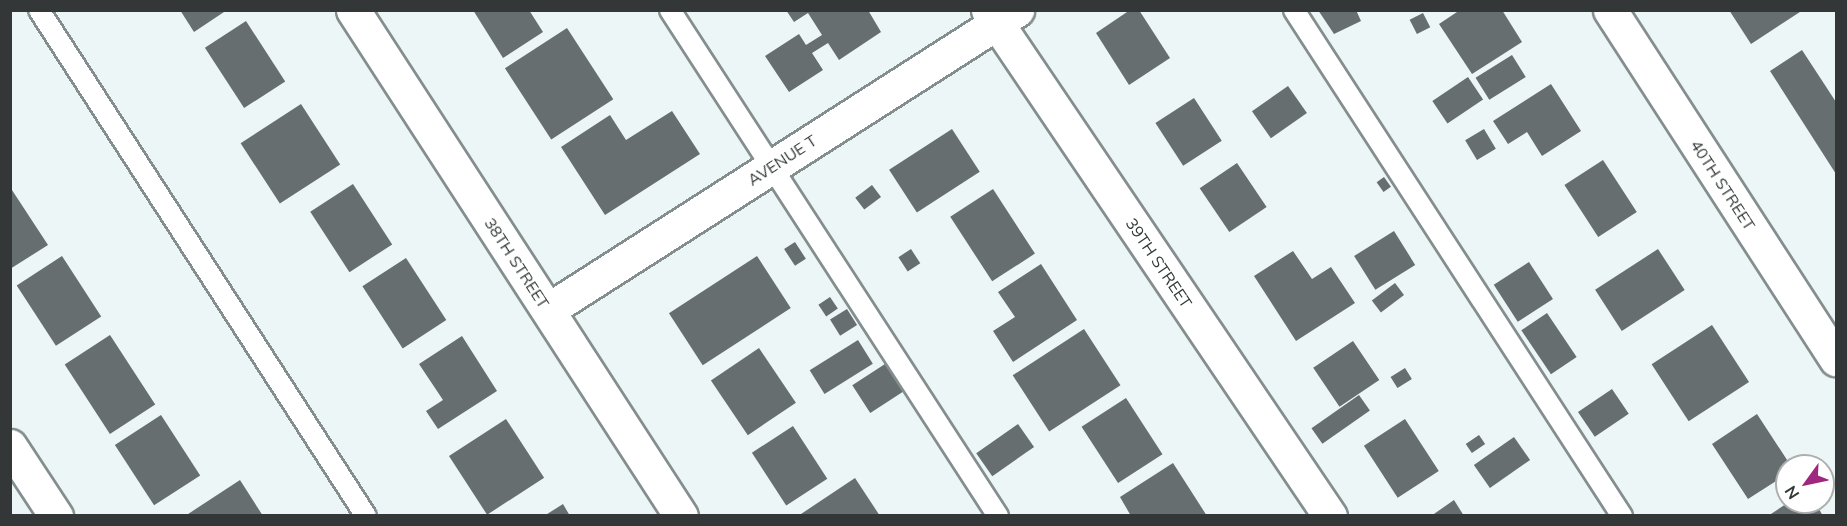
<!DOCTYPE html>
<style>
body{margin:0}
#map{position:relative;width:1847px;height:526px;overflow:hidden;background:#ecf6f6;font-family:Mulish,sans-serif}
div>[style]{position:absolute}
.building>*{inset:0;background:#666e6f;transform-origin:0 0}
.roads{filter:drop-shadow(2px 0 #858e8e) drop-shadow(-2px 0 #858e8e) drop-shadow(0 2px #858e8e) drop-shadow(0 -2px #858e8e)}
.service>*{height:20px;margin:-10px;padding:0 10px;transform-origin:10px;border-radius:10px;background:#fff}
.minor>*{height:33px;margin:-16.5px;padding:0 16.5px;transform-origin:16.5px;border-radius:16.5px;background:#fff}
.tertiary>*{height:33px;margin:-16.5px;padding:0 16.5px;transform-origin:16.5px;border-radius:16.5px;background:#fff}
span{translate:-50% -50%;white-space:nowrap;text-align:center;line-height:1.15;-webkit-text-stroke:6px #fff;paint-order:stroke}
.street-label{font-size:16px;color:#333737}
.frame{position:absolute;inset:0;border:12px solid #333737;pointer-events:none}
.north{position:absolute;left:1775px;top:454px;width:60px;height:60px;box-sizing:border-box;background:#fff;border:2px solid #adafaf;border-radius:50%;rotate:237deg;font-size:16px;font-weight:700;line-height:24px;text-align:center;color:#333737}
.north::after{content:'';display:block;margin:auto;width:21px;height:27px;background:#9f277f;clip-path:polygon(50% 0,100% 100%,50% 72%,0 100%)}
</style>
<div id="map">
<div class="building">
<div style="clip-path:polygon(180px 10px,227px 10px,194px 32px)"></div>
<div style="clip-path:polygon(473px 10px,529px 10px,543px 32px,503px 58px)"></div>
<div style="clip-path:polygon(786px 10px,868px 10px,881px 32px,839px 60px,828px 43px,812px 53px,823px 70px,789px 92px,765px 56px,799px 34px,806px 45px,822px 35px,808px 13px,794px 22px)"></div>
<div style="clip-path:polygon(1130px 10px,1139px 10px,1170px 58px,1129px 85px,1096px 33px)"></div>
<div style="clip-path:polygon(1318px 10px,1356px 10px,1361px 21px,1334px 34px)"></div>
<div style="clip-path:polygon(1460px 10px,1502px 10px,1522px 42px,1472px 74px,1439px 24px)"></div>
<div style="clip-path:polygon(1729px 10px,1803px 10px,1751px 44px)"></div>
<div style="left:1423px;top:13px;width:16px;height:15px;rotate:63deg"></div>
<div style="left:246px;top:21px;width:72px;height:49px;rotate:57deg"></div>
<div style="left:567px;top:28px;width:85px;height:74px;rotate:57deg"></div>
<div style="clip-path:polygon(1802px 50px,1836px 102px,1836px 174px,1770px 71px)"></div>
<div style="left:1512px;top:55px;width:26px;height:43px;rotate:58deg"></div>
<div style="left:1468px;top:77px;width:27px;height:43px;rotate:56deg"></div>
<div style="clip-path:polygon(1551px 84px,1581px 131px,1542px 156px,1527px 132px,1508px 144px,1493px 121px)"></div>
<div style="left:1288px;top:86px;width:33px;height:44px;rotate:55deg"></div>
<div style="left:1194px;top:98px;width:51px;height:46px;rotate:57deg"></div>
<div style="left:301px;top:104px;width:72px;height:72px;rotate:57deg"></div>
<div style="clip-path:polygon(672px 111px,700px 154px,605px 215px,561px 147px,610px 115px,626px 140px)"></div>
<div style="left:952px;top:129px;width:51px;height:75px;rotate:57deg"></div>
<div style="left:1484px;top:129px;width:23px;height:22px;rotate:59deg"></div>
<div style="left:1603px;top:160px;width:62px;height:46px;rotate:57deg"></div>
<div style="left:1237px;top:163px;width:53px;height:45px;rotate:56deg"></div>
<div style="left:1384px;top:177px;width:12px;height:9px;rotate:55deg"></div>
<div style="left:353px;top:184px;width:72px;height:51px;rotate:57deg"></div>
<div style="left:872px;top:185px;width:15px;height:21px;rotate:53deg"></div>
<div style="clip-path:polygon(10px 187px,48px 245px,10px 269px)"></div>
<div style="left:993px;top:189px;width:77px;height:51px;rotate:57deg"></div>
<div style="left:1394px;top:231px;width:40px;height:47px;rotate:58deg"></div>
<div style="left:795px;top:242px;width:20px;height:13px;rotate:57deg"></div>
<div style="left:911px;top:249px;width:17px;height:15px;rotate:57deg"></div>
<div style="left:1658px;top:249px;width:49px;height:75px;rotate:57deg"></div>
<div style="clip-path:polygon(1293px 251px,1312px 279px,1331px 267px,1355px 303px,1296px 341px,1254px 276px)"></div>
<div style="left:62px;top:256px;width:72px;height:54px;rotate:57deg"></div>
<div style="left:757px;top:256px;width:62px;height:105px;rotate:57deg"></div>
<div style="left:406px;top:258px;width:74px;height:52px;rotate:57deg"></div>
<div style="left:1529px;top:262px;width:44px;height:42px;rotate:57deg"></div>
<div style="clip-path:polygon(1041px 264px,1077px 320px,1013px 362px,993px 331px,1015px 317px,998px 292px)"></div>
<div style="left:1395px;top:283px;width:15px;height:29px;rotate:53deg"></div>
<div style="left:830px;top:297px;width:14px;height:14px;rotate:56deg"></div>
<div style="left:847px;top:309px;width:19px;height:20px;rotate:58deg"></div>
<div style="left:1547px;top:313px;width:53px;height:31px;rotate:56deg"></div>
<div style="left:1712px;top:325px;width:68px;height:72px;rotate:57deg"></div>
<div style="left:1084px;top:329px;width:67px;height:85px;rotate:57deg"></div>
<div style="left:110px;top:335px;width:83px;height:54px;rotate:57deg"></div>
<div style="clip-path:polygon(462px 336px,497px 391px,438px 429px,426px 411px,443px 400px,419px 364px)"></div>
<div style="left:858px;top:340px;width:28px;height:57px;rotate:58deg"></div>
<div style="left:1353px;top:341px;width:47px;height:48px;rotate:56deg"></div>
<div style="left:759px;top:348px;width:66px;height:58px;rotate:56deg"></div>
<div style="left:885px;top:364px;width:33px;height:39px;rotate:57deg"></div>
<div style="left:1405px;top:368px;width:13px;height:17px;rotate:58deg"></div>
<div style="left:1612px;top:389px;width:30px;height:41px;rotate:56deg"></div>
<div style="left:1359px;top:395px;width:19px;height:58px;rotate:55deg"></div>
<div style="left:1126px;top:398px;width:67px;height:53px;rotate:57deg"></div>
<div style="clip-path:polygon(1757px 414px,1791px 466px,1787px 466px,1787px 474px,1748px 499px,1712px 444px)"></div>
<div style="left:161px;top:415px;width:72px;height:55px;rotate:57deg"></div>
<div style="left:506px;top:419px;width:70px;height:68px;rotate:57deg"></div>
<div style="left:1405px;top:419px;width:62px;height:49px;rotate:57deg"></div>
<div style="left:1018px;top:424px;width:28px;height:51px;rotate:55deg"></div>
<div style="left:793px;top:426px;width:63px;height:49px;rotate:57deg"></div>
<div style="left:1479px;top:435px;width:11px;height:16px;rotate:56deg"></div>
<div style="left:1514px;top:437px;width:28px;height:49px;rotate:55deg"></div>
<div style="clip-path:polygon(1173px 463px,1207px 516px,1131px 516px,1120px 497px)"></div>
<div style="clip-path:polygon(855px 478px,880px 516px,798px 516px)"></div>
<div style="clip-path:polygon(240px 480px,263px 516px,185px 516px)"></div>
<div style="clip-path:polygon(1454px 500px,1464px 516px,1431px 516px)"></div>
<div style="clip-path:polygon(1789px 502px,1815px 502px,1823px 516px,1768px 516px)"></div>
<div style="clip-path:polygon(563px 504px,570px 516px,544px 516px)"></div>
</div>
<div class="roads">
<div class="service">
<div style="left:39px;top:10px;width:602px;rotate:57.13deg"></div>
<div style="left:670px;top:10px;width:603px;rotate:57.05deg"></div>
<div style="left:1294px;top:10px;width:603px;rotate:57.05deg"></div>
</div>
<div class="minor">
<div style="left:353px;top:10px;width:603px;rotate:57.05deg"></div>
<div style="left:988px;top:10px;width:611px;rotate:55.95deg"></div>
<div style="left:548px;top:310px;width:557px;rotate:-32.61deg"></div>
<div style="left:10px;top:446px;width:84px;rotate:56.7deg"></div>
</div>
<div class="tertiary">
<div style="left:1610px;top:10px;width:416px;rotate:57.1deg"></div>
</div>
</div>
<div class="street-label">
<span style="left:782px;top:160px;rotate:-33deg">AVENUE T</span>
<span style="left:1723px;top:185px;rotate:57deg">40TH STREET</span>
<span style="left:517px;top:263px;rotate:57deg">38TH STREET</span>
<span style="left:1159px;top:263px;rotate:56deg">39TH STREET</span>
</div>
<div class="frame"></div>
<div class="north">N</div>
</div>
